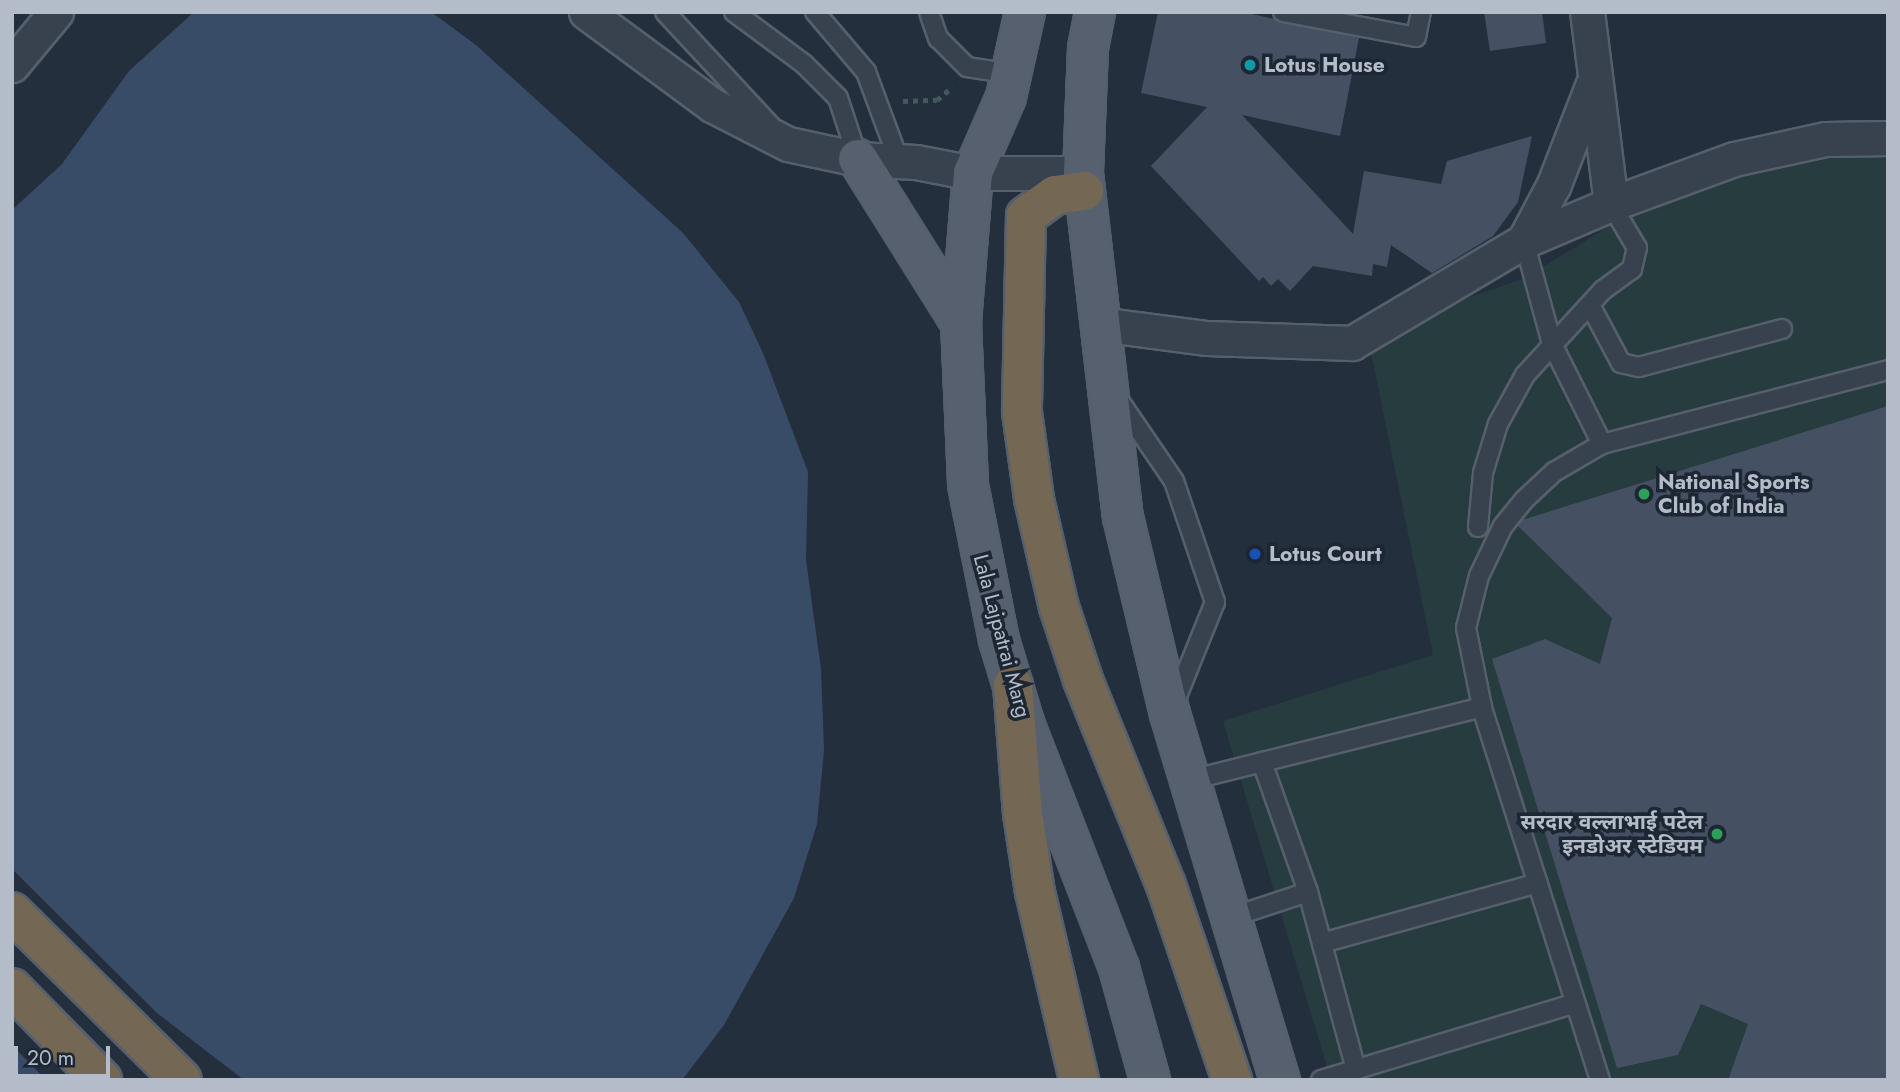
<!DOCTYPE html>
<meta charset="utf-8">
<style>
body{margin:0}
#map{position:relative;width:1900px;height:1092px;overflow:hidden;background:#242f3e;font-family:Jost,"Noto Sans Devanagari",sans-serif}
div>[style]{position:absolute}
.green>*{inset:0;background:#263c3f}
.water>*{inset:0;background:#394c67}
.pier>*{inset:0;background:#242f3e}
.building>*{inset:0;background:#455162}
.path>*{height:4.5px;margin-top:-2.25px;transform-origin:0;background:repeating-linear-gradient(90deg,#44595c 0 5px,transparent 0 10px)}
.roads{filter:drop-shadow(2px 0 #565f6c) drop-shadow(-2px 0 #565f6c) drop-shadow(0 2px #565f6c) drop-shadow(0 -2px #565f6c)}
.lane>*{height:18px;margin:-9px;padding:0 9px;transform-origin:9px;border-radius:9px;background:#38414e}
.street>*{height:33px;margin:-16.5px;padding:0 16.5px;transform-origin:16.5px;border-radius:16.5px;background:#38414e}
.primary>*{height:38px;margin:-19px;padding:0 19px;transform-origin:19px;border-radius:19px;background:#56606e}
.highway>*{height:38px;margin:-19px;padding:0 19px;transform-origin:19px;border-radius:19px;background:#746855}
.dots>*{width:19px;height:19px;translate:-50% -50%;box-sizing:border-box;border:4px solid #1d2633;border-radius:50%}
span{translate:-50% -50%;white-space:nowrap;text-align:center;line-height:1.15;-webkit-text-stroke:7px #1d2633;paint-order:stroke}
.poi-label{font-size:21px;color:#b4bcc9;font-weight:700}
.left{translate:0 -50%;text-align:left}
.right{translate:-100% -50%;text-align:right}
.street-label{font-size:21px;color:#b4bcc9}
.frame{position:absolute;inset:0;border:14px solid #b4bcc9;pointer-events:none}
.scale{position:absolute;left:14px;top:1046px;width:96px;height:32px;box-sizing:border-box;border:4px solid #b4bcc9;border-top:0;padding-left:9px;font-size:21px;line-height:24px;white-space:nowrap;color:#b4bcc9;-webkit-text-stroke:5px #1d2633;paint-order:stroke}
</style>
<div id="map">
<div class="green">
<div style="clip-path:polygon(1888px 142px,1888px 1080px,1331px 1080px,1223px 721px,1433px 655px,1367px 333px,1525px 278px,1691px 176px)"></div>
</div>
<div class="water">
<div style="clip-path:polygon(194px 12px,431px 12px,476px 45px,683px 233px,739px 302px,763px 353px,808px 472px,806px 560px,821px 669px,824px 750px,817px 824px,794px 898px,724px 1025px,682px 1080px,12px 1080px,12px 210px,62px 164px,129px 71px)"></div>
</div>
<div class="pier">
<div style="clip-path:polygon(12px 869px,157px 1013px,244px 1080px,46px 1080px,12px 1045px)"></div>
</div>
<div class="building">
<div style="clip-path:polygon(1158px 12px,1243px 12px,1359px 38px,1340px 136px,1242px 115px,1353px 234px,1364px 171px,1441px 184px,1447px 161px,1532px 136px,1518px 202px,1493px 236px,1432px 273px,1391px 245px,1387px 267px,1373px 264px,1372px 276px,1313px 266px,1290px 291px,1278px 279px,1271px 286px,1263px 277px,1259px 281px,1151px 166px,1207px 107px,1141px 93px)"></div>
<div style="clip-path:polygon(1484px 12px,1542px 12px,1546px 43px,1490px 51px)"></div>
<div style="clip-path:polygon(1888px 406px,1888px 1080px,1728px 1080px,1748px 1024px,1701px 1004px,1678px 1055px,1617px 1068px,1492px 659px,1545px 639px,1600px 664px,1612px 618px,1518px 526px,1522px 520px)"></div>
</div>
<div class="path">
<div style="left:903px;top:101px;width:34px;rotate:-2deg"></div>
<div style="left:937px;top:100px;width:20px;rotate:-41deg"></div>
</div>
<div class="roads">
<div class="lane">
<div style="left:665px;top:12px;width:156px;rotate:47.1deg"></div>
<div style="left:734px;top:12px;width:87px;rotate:36.6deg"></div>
<div style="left:804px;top:64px;width:48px;rotate:45deg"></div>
<div style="left:838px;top:98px;width:64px;rotate:71.8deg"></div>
<div style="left:815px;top:12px;width:79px;rotate:49.6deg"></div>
<div style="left:866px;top:72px;width:95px;rotate:69.7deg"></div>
<div style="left:929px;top:12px;width:28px;rotate:71deg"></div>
<div style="left:938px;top:38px;width:41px;rotate:45deg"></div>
<div style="left:967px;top:67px;width:46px;rotate:8.8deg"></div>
<div style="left:1283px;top:12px;width:135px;rotate:10.6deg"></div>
<div style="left:1416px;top:37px;width:25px;rotate:-79deg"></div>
<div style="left:1524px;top:241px;width:107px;rotate:74.8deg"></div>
<div style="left:1552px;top:344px;width:112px;rotate:63.4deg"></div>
<div style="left:1590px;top:305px;width:66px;rotate:61.9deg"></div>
<div style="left:1621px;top:363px;width:18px;rotate:13deg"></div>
<div style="left:1639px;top:367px;width:148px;rotate:-14.9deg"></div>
<div style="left:1118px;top:399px;width:99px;rotate:55.7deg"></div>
<div style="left:1174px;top:481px;width:128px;rotate:71.3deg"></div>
<div style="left:1215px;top:602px;width:112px;rotate:112deg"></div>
<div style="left:1478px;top:527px;width:54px;rotate:-84.7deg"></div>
<div style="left:1483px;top:473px;width:51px;rotate:-73deg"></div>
<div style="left:1498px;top:424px;width:56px;rotate:-61.1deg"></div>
<div style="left:1525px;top:375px;width:115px;rotate:-47.5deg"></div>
<div style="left:1603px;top:290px;width:36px;rotate:-36deg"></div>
<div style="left:1632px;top:269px;width:22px;rotate:-77deg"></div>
<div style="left:1637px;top:248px;width:51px;rotate:-120.6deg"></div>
<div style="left:1262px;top:762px;width:138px;rotate:70.5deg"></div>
<div style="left:1308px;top:892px;width:184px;rotate:74.9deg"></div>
<div style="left:1190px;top:780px;width:301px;rotate:-14deg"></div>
<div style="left:1232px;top:917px;width:80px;rotate:-18.2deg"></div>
<div style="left:1322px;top:943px;width:224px;rotate:-15.5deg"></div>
<div style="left:1321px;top:1080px;width:263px;rotate:-16.8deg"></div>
<div style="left:1600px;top:1080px;width:391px;rotate:-107.6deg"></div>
<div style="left:1482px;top:707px;width:81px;rotate:-101.4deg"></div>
<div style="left:1466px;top:628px;width:54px;rotate:-76deg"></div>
<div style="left:1479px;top:576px;width:55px;rotate:-64.4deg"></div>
<div style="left:1503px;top:526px;width:33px;rotate:-51deg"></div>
<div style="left:1524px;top:500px;width:41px;rotate:-43deg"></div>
<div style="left:1554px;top:472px;width:56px;rotate:-30.3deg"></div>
<div style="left:1602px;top:444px;width:295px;rotate:-14.5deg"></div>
</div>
<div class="street">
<div style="left:586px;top:12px;width:157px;rotate:36.4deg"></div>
<div style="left:712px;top:105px;width:85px;rotate:27.2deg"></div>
<div style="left:788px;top:144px;width:72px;rotate:12.1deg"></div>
<div style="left:858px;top:159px;width:58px;rotate:3deg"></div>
<div style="left:916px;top:162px;width:58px;rotate:10.9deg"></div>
<div style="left:973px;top:173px;width:110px"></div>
<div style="left:12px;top:65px;width:69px;rotate:-50.3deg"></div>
<div style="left:1611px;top:204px;width:131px;rotate:-20.1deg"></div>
<div style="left:1734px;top:159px;width:94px;rotate:-12.3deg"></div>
<div style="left:1826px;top:139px;width:62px;rotate:-0.9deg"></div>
<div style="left:1524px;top:241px;width:64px;rotate:-62.2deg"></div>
<div style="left:1554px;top:184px;width:105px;rotate:-68.8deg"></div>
<div style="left:1099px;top:324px;width:109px;rotate:7.4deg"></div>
<div style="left:1207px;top:338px;width:145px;rotate:2deg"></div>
<div style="left:1352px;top:343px;width:200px;rotate:-30.7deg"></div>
<div style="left:1524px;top:241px;width:95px;rotate:-23deg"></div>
<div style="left:1611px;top:204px;width:193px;rotate:-97.1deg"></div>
</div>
<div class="primary">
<div style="left:1025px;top:12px;width:87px;rotate:102.6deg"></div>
<div style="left:1006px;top:97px;width:83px;rotate:113.5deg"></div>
<div style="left:973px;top:173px;width:150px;rotate:94.6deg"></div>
<div style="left:961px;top:323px;width:162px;rotate:87.5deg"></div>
<div style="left:968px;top:485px;width:158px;rotate:78.7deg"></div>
<div style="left:999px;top:640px;width:87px;rotate:73.2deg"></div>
<div style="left:1024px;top:723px;width:263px;rotate:68.8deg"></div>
<div style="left:1119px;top:968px;width:116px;rotate:74.5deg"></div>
<div style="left:1095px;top:12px;width:37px;rotate:101deg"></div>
<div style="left:1088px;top:48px;width:125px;rotate:92.3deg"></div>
<div style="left:1083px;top:173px;width:346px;rotate:83.4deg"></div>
<div style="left:1123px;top:517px;width:203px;rotate:76.6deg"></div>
<div style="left:1170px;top:714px;width:382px;rotate:73.3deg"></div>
<div style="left:858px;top:159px;width:194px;rotate:57.9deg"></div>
</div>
<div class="highway">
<div style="left:1084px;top:191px;width:29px;rotate:172deg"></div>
<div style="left:1055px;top:195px;width:36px;rotate:144deg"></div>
<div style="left:1026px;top:216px;width:196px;rotate:91.2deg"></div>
<div style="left:1022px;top:412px;width:88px;rotate:82.1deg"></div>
<div style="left:1034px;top:499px;width:111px;rotate:77deg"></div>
<div style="left:1059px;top:607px;width:77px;rotate:71.8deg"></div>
<div style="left:1083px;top:680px;width:221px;rotate:68deg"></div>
<div style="left:1166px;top:885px;width:206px;rotate:71.3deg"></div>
<div style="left:1013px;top:685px;width:129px;rotate:85.6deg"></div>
<div style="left:1023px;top:814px;width:79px;rotate:81.3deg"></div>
<div style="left:1035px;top:892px;width:193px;rotate:76.8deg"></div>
<div style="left:12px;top:912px;width:239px;rotate:44.7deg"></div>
<div style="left:12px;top:988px;width:129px;rotate:45.6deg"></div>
</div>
</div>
<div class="dots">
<div style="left:1250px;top:65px;background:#0f9aa8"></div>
<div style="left:1644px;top:494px;background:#2e9e5b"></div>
<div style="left:1255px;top:554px;background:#1a4fb4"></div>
<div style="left:1717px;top:834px;background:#2e9e5b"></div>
</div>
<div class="poi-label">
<span class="left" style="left:1264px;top:65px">Lotus House</span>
<span class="left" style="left:1658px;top:494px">National Sports<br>Club of India</span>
<span class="left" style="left:1269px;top:554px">Lotus Court</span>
<span class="right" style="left:1703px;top:834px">सरदार वल्लाभाई पटेल<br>इनडोअर स्टेडियम</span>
</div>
<div class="street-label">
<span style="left:1002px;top:636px;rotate:75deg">Lala Lajpatrai Marg</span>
</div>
<div class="frame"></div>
<div class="scale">20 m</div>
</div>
